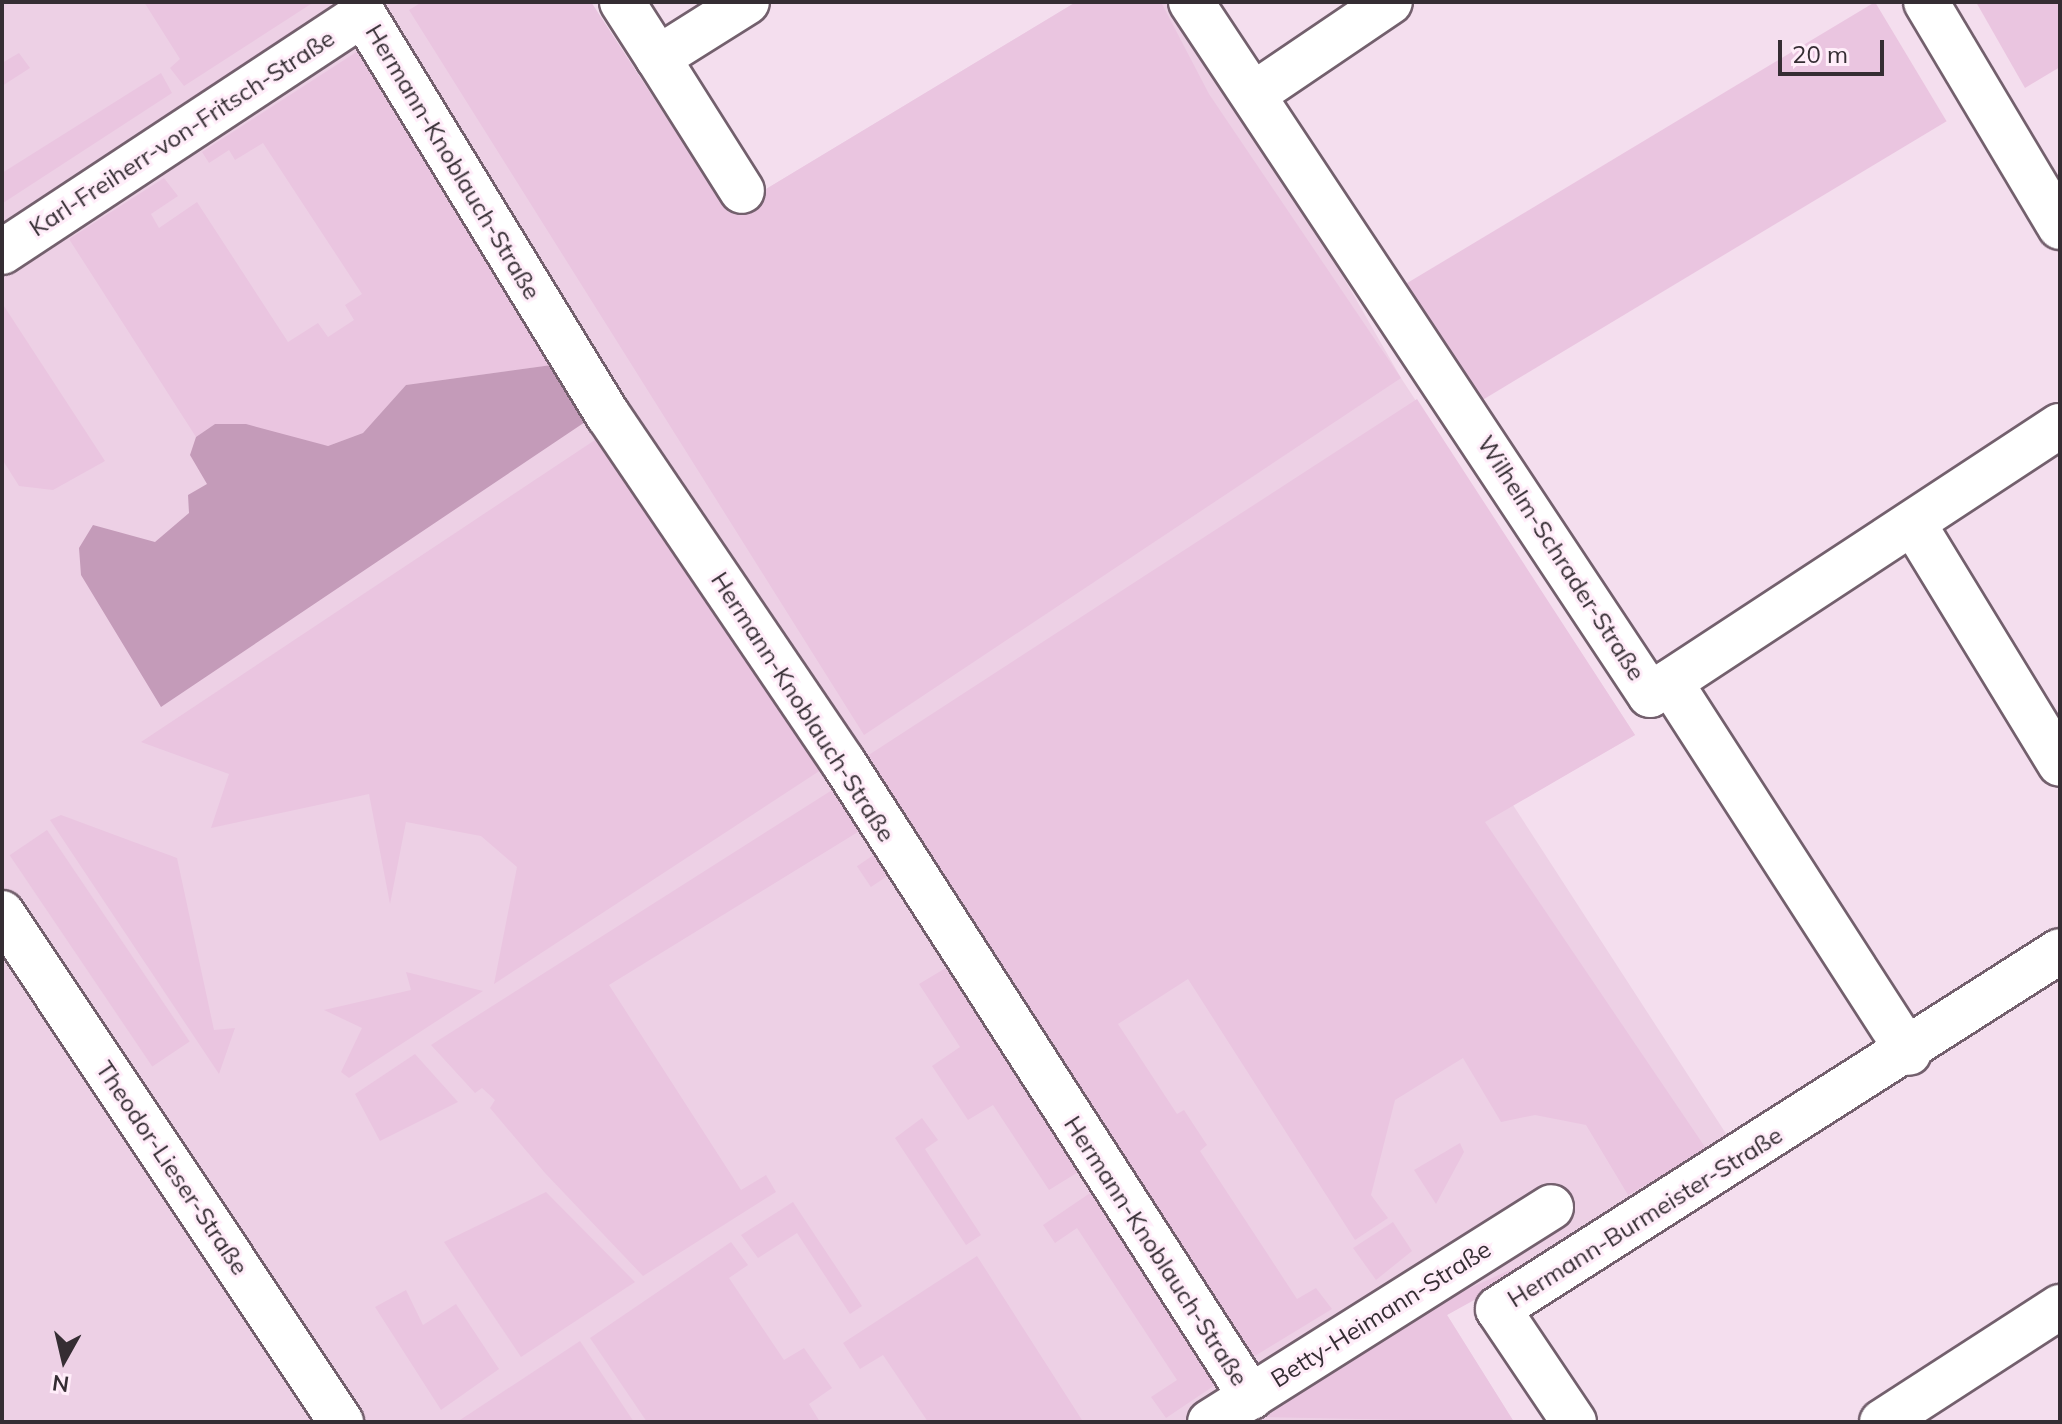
<!DOCTYPE html>
<meta charset="utf-8">
<style>
body{margin:0}
#map{position:relative;width:2062px;height:1424px;overflow:hidden;background:#f4deee;font-family:Mulish,sans-serif}
div>[style]{position:absolute}
.built>*{inset:0;background:#edd0e5}
.green>*{inset:0;background:#eac5e0;transform-origin:0 0}
.forest>*{inset:0;background:#c49bb9}
.roads{filter:drop-shadow(2px 0 #73606d) drop-shadow(-2px 0 #73606d) drop-shadow(0 2px #73606d) drop-shadow(0 -2px #73606d)}
.minor>*{height:44px;margin:-22px;padding:0 22px;transform-origin:22px;border-radius:22px;background:#fff}
span{translate:-50% -50%;white-space:nowrap;text-align:center;line-height:1.15;-webkit-text-stroke:6px #ffedf9;paint-order:stroke}
.street-label{font-size:24px;color:#352d33}
.frame{position:absolute;inset:0;border:4px solid #352d33;pointer-events:none}
.north{position:absolute;left:24px;top:1320px;width:80px;height:80px;-webkit-text-stroke:6px #ffedf9;paint-order:stroke;rotate:188deg;font-size:22px;font-weight:700;line-height:32px;text-align:center;color:#352d33}
.north::after{content:'';display:block;margin:auto;width:28px;height:36px;background:#352d33;clip-path:polygon(50% 0,100% 100%,50% 72%,0 100%)}
.scale{position:absolute;left:1778px;top:40px;width:106px;height:36px;box-sizing:border-box;border:4px solid #352d33;border-top:0;padding-left:10px;font-size:24px;line-height:28px;white-space:nowrap;color:#352d33;-webkit-text-stroke:6px #ffedf9;paint-order:stroke}
</style>
<div id="map">
<div class="built">
<div style="clip-path:polygon(2px 2px,591px 2px,728px 212px,1076px 2px,1186px 2px,1401px 378px,1635px 735px,1513px 805px,1734px 1146px,1447px 1315px,1514px 1422px,2px 1422px)"></div>
</div>
<div class="green">
<div style="clip-path:polygon(144px 2px,314px 2px,184px 86px,170px 68px,180px 59px)"></div>
<div style="clip-path:polygon(422px 2px,591px 2px,728px 212px,1076px 2px,1161px 2px,1209px 94px,1401px 378px,864px 735px,409px 10px)"></div>
<div style="left:1875px;top:2px;width:139px;height:554px;rotate:59deg"></div>
<div style="clip-path:polygon(1976px 2px,2060px 2px,2060px 67px,2025px 88px)"></div>
<div style="clip-path:polygon(299px 26px,301px 29px,191px 100px,190px 98px)"></div>
<div style="clip-path:polygon(361px 49px,559px 364px,406px 385px,363px 433px,328px 446px,215px 424px,196px 437px,69px 239px,164px 178px,178px 196px,151px 214px,159px 228px,197px 202px,288px 342px,318px 323px,328px 337px,354px 320px,345px 305px,362px 294px,263px 143px,235px 160px,229px 150px,209px 163px,202px 152px)"></div>
<div style="clip-path:polygon(19px 53px,30px 68px,2px 86px,2px 63px)"></div>
<div style="clip-path:polygon(161px 73px,172px 93px,3px 203px,2px 173px)"></div>
<div style="left:180px;top:105px;width:4px;height:211px;rotate:56deg"></div>
<div style="clip-path:polygon(2px 303px,105px 461px,53px 490px,19px 486px,2px 459px)"></div>
<div style="clip-path:polygon(1417px 399px,1635px 735px,1485px 822px,1707px 1150px,1628px 1195px,1586px 1125px,1535px 1115px,1501px 1122px,1463px 1058px,1395px 1100px,1371px 1195px,1388px 1218px,1355px 1240px,1188px 979px,1118px 1024px,1177px 1114px,1184px 1110px,1207px 1145px,1200px 1151px,1297px 1299px,1316px 1288px,1332px 1309px,1250px 1359px,861px 760px)"></div>
<div style="clip-path:polygon(601px 436px,827px 766px,494px 984px,517px 867px,481px 836px,406px 822px,390px 904px,369px 794px,211px 828px,229px 774px,141px 742px)"></div>
<div style="clip-path:polygon(840px 785px,866px 827px,609px 985px,741px 1190px,766px 1175px,776px 1192px,643px 1276px,545px 1173px,490px 1108px,495px 1100px,482px 1088px,475px 1093px,431px 1045px)"></div>
<div style="clip-path:polygon(61px 815px,177px 858px,214px 1030px,235px 1028px,219px 1074px,50px 820px)"></div>
<div style="left:47px;top:830px;width:255px;height:45px;rotate:56deg"></div>
<div style="left:881px;top:850px;width:25px;height:29px;rotate:56deg"></div>
<div style="clip-path:polygon(954px 963px,1088px 1166px,1049px 1190px,993px 1105px,968px 1120px,932px 1066px,960px 1047px,919px 984px)"></div>
<div style="clip-path:polygon(406px 972px,483px 991px,349px 1078px,341px 1072px,362px 1028px,324px 1010px,411px 990px)"></div>
<div style="clip-path:polygon(415px 1054px,458px 1102px,380px 1141px,355px 1094px)"></div>
<div style="clip-path:polygon(922px 1118px,938px 1140px,925px 1149px,981px 1235px,966px 1245px,895px 1138px)"></div>
<div style="clip-path:polygon(1460px 1143px,1464px 1152px,1436px 1204px,1414px 1170px)"></div>
<div style="clip-path:polygon(1099px 1187px,1224px 1379px,1166px 1418px,1151px 1397px,1177px 1380px,1077px 1228px,1055px 1243px,1043px 1225px)"></div>
<div style="clip-path:polygon(546px 1192px,635px 1282px,521px 1357px,444px 1242px)"></div>
<div style="clip-path:polygon(793px 1202px,862px 1306px,850px 1314px,797px 1233px,758px 1258px,741px 1235px)"></div>
<div style="clip-path:polygon(1618px 1221px,1447px 1315px,1514px 1422px,1260px 1417px,1417px 1312px)"></div>
<div style="clip-path:polygon(1393px 1222px,1412px 1251px,1376px 1280px,1353px 1248px)"></div>
<div style="clip-path:polygon(731px 1242px,748px 1265px,729px 1278px,784px 1360px,804px 1348px,832px 1388px,809px 1404px,820px 1422px,647px 1422px,590px 1338px)"></div>
<div style="clip-path:polygon(977px 1256px,1082px 1420px,928px 1422px,883px 1355px,860px 1369px,843px 1343px)"></div>
<div style="clip-path:polygon(406px 1290px,423px 1325px,456px 1304px,499px 1369px,441px 1410px,375px 1307px)"></div>
<div style="clip-path:polygon(580px 1341px,634px 1422px,457px 1422px)"></div>
</div>
<div class="forest">
<div style="clip-path:polygon(559px 364px,594px 416px,161px 707px,81px 575px,79px 548px,93px 525px,155px 542px,189px 513px,188px 495px,207px 484px,190px 455px,196px 437px,215px 424px,246px 424px,328px 446px,363px 433px,406px 385px)"></div>
</div>
<div class="roads">
<div class="minor">
<div style="left:622px;top:2px;width:67px;rotate:57.3deg"></div>
<div style="left:658px;top:58px;width:105px;rotate:-32.2deg"></div>
<div style="left:1191px;top:2px;width:831px;rotate:56.48deg"></div>
<div style="left:1650px;top:695px;width:490px;rotate:-33.3deg"></div>
<div style="left:1926px;top:2px;width:262px;rotate:59.2deg"></div>
<div style="left:658px;top:58px;width:157px;rotate:57.7deg"></div>
<div style="left:1254px;top:94px;width:164px;rotate:-34.1deg"></div>
<div style="left:2px;top:252px;width:432px;rotate:-33.4deg"></div>
<div style="left:363px;top:14px;width:470px;rotate:58.6deg"></div>
<div style="left:608px;top:415px;width:419px;rotate:55.9deg"></div>
<div style="left:843px;top:762px;width:755px;rotate:57.28deg"></div>
<div style="left:1913px;top:523px;width:282px;rotate:58.6deg"></div>
<div style="left:1670px;top:682px;width:441px;rotate:57.2deg"></div>
<div style="left:2px;top:913px;width:612px;rotate:56.34deg"></div>
<div style="left:1210px;top:1422px;width:403px;rotate:-32.2deg"></div>
<div style="left:1574px;top:1422px;width:136px;rotate:-123.9deg"></div>
<div style="left:1498px;top:1309px;width:666px;rotate:-32.5deg"></div>
<div style="left:1882px;top:1422px;width:212px;rotate:-32.9deg"></div>
</div>
</div>
<div class="street-label">
<span style="left:182px;top:133px;rotate:-33deg">Karl-Freiherr-von-Fritsch-Straße</span>
<span style="left:453px;top:162px;rotate:59deg">Hermann-Knoblauch-Straße</span>
<span style="left:1561px;top:558px;rotate:57deg">Wilhelm-Schrader-Straße</span>
<span style="left:803px;top:707px;rotate:57deg">Hermann-Knoblauch-Straße</span>
<span style="left:172px;top:1168px;rotate:56deg">Theodor-Lieser-Straße</span>
<span style="left:1645px;top:1217px;rotate:-32deg">Hermann-Burmeister-Straße</span>
<span style="left:1156px;top:1251px;rotate:57deg">Hermann-Knoblauch-Straße</span>
<span style="left:1381px;top:1314px;rotate:-32deg">Betty-Heimann-Straße</span>
</div>
<div class="frame"></div>
<div class="north">N</div>
<div class="scale">20 m</div>
</div>
